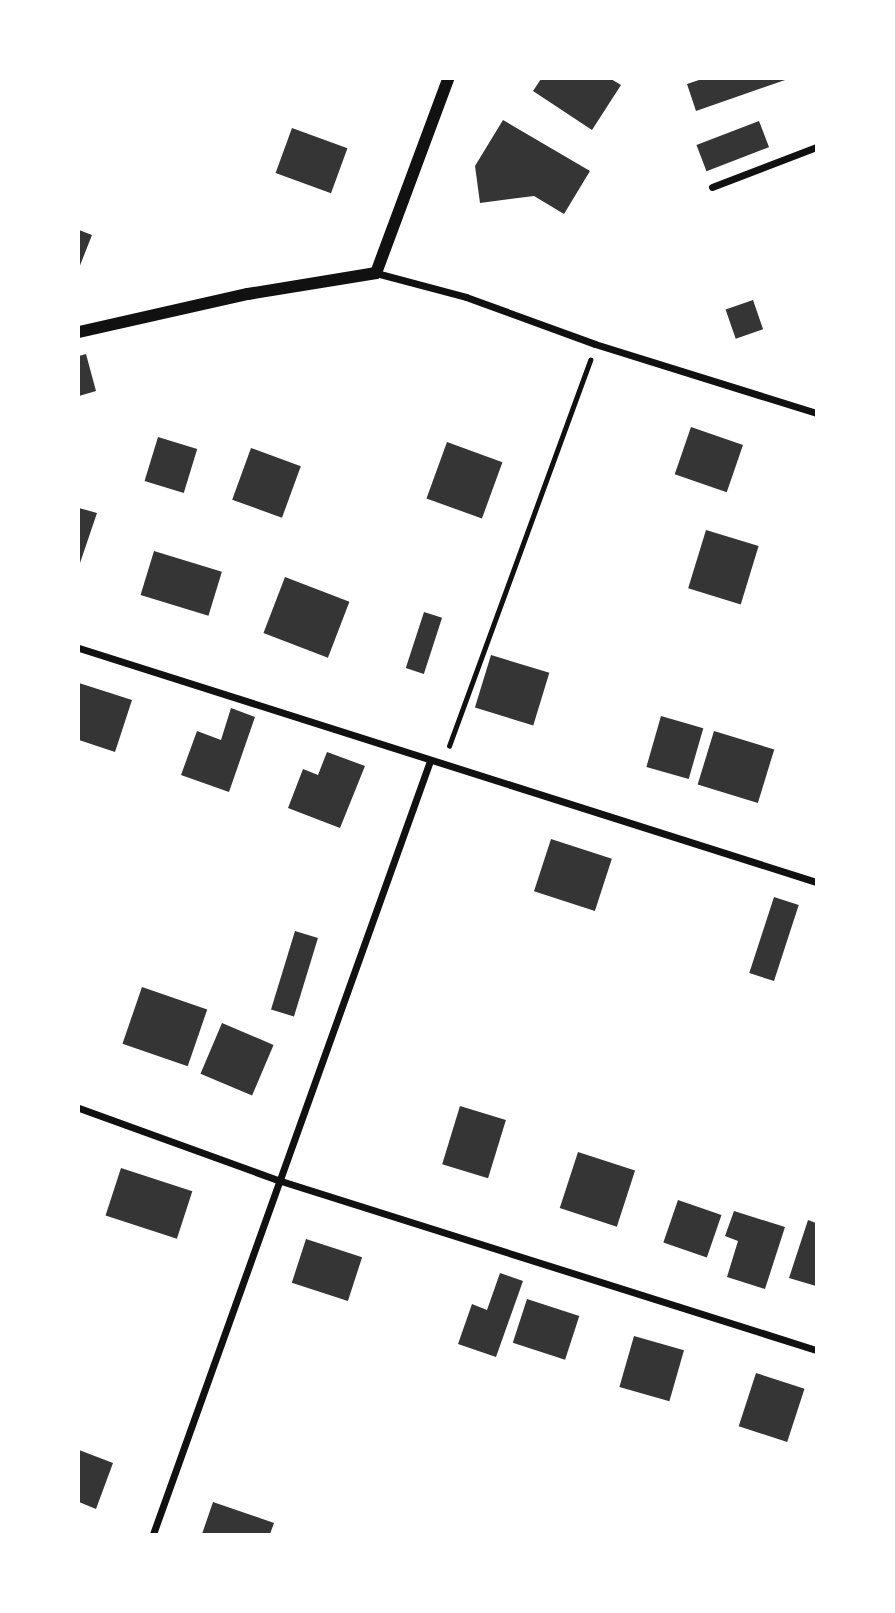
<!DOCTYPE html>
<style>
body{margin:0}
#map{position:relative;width:895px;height:1613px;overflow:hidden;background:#fff;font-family:Ubuntu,sans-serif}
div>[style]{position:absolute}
.building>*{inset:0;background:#353535;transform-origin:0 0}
.path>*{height:4.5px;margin:-2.25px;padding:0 2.25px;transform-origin:2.25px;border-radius:2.25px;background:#111}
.minor>*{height:7px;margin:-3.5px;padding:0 3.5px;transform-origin:3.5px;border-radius:3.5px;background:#111}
.tertiary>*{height:12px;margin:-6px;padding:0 6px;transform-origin:6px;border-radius:6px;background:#111}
span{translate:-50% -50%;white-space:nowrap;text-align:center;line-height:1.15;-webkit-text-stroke:5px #fff;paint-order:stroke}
.frame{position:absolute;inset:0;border:80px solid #fff;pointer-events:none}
</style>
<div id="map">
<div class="building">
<div style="clip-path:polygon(541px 79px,611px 79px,621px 85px,592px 130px,533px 91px)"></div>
<div style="clip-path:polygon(702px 79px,788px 79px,696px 111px,687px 84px)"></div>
<div style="clip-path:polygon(503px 120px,590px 171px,564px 214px,534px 196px,480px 203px,475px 166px)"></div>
<div style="left:759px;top:121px;width:28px;height:67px;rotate:69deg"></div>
<div style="left:292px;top:128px;width:59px;height:48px;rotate:20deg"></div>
<div style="clip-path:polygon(79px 230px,92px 235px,79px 268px)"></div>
<div style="left:753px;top:300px;width:31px;height:29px;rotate:71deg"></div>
<div style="clip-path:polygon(86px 354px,96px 391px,79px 396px,79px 356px)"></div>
<div style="left:691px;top:427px;width:55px;height:50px;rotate:19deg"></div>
<div style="left:158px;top:437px;width:41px;height:46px;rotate:17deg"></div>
<div style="left:447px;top:442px;width:59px;height:60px;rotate:20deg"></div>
<div style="left:251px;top:448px;width:53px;height:55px;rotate:20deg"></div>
<div style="clip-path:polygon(79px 508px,97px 513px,79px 566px)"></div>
<div style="left:706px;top:530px;width:55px;height:61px;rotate:17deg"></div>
<div style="left:154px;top:551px;width:71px;height:46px;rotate:17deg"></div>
<div style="left:285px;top:577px;width:69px;height:60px;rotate:21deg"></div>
<div style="left:424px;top:612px;width:19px;height:59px;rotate:18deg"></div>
<div style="left:491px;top:655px;width:61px;height:55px;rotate:17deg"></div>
<div style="clip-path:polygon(79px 683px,132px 700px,115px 752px,79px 740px)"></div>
<div style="clip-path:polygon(231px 708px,255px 717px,229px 792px,181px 775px,197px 731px,221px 740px)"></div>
<div style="left:661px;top:716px;width:44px;height:53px;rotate:16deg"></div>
<div style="left:714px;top:731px;width:63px;height:56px;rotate:17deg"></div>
<div style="clip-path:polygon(327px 752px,365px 766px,340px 828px,288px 808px,303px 769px,318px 775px)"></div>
<div style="left:551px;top:839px;width:64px;height:55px;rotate:18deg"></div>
<div style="left:774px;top:897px;width:26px;height:80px;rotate:18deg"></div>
<div style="left:295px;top:931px;width:24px;height:82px;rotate:17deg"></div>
<div style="left:142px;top:987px;width:69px;height:60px;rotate:19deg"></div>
<div style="left:222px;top:1023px;width:56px;height:55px;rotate:23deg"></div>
<div style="left:460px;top:1106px;width:48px;height:61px;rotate:17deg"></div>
<div style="left:578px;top:1152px;width:60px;height:59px;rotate:18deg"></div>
<div style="left:121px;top:1168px;width:75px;height:50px;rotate:18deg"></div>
<div style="left:678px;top:1200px;width:46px;height:45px;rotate:19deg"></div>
<div style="clip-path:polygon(734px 1211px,785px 1227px,765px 1289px,727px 1277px,738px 1241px,725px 1236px)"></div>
<div style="clip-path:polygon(808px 1220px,816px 1223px,816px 1286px,789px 1278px)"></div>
<div style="left:306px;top:1239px;width:59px;height:46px;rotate:18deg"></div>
<div style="clip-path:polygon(500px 1273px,523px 1281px,496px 1357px,458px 1344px,472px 1304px,487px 1310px)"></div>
<div style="left:527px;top:1299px;width:55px;height:46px;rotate:18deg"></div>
<div style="left:634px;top:1336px;width:52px;height:53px;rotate:16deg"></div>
<div style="left:756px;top:1373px;width:51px;height:56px;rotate:18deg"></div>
<div style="clip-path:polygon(79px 1450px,113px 1463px,96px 1509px,79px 1502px)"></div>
<div style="clip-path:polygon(213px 1502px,274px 1523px,270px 1534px,202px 1534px)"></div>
</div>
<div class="path">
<div style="left:449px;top:746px;width:411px;rotate:-69.9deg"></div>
</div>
<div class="minor">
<div style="left:712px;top:187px;width:111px;rotate:-21deg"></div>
<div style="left:376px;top:273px;width:93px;rotate:14.9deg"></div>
<div style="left:466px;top:297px;width:137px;rotate:20deg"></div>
<div style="left:595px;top:344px;width:232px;rotate:17.3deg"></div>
<div style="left:79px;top:648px;width:773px;rotate:17.61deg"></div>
<div style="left:79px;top:1108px;width:215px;rotate:19.9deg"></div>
<div style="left:281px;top:1181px;width:561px;rotate:17.53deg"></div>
<div style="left:153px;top:1534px;width:821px;rotate:-70.29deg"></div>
</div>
<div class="tertiary">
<div style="left:79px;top:332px;width:173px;rotate:-12.7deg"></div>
<div style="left:248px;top:294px;width:130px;rotate:-9.3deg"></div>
<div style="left:376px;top:273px;width:207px;rotate:-69.6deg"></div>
</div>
<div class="frame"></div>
</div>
